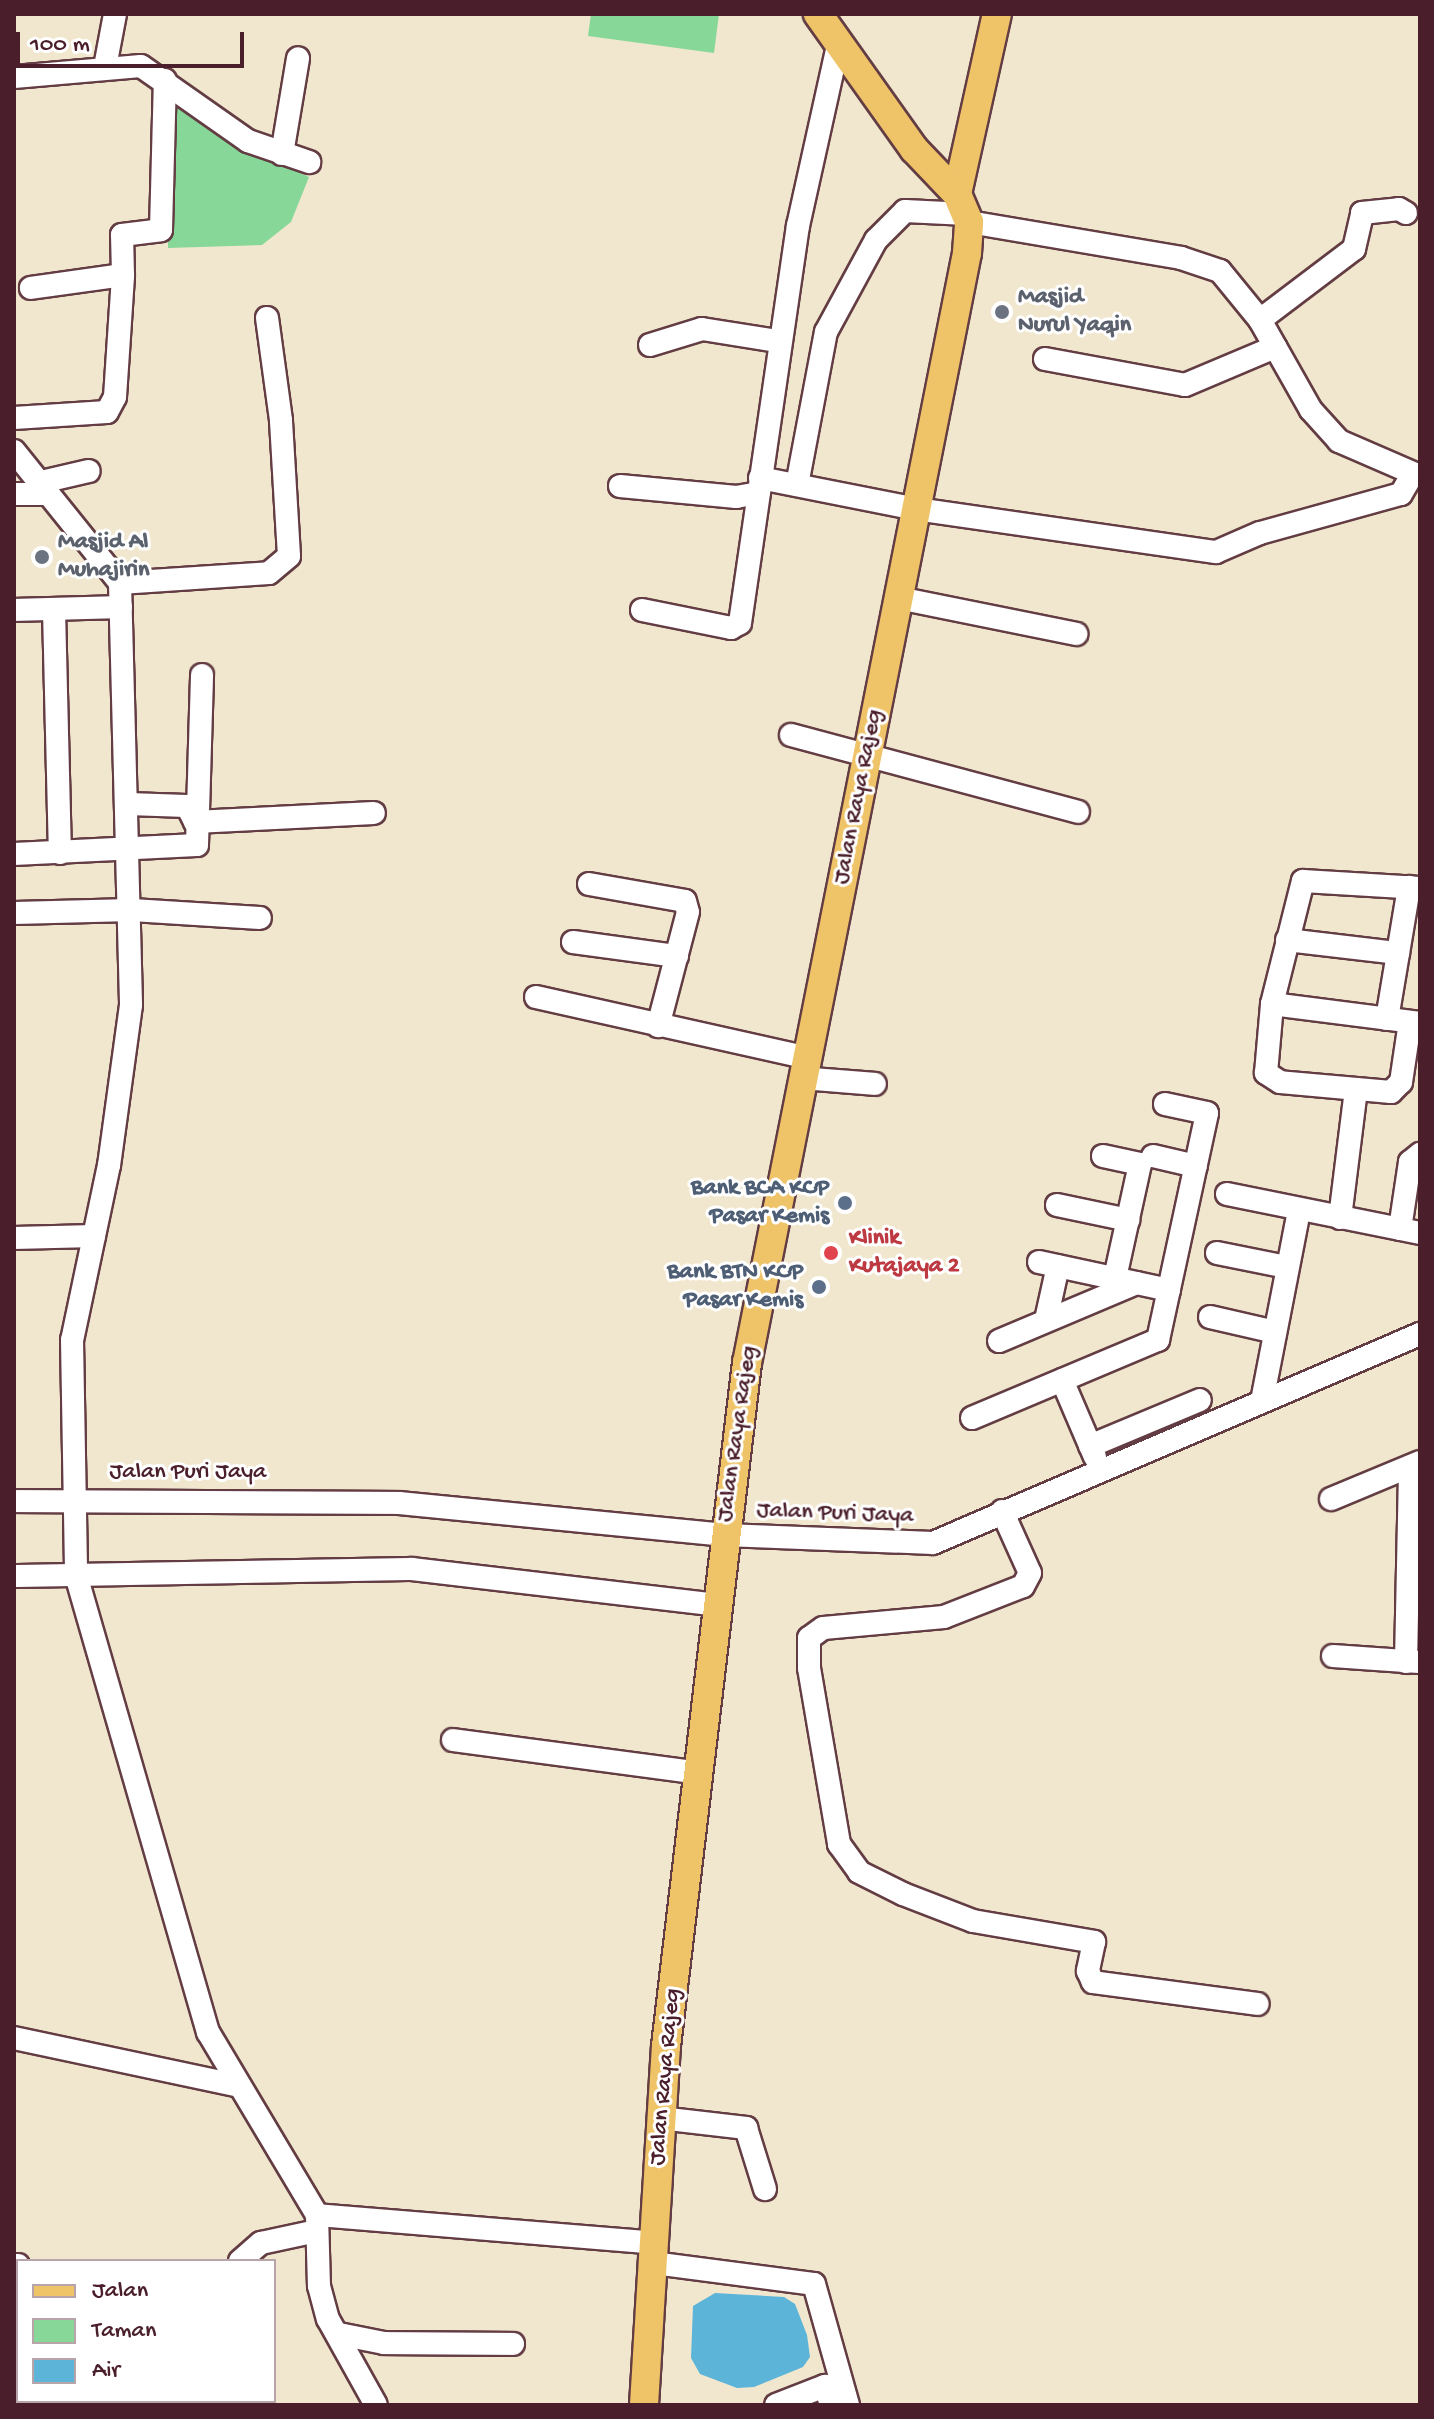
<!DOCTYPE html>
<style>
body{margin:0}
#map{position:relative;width:1434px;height:2419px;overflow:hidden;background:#f1e7ce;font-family:"Gochi Hand",sans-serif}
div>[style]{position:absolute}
.green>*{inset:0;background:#87d898}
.water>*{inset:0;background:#5cb4d9}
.roads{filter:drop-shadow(2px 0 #633d43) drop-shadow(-2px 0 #633d43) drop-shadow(0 2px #633d43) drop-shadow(0 -2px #633d43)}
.minor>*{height:22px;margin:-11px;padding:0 11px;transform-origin:11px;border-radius:11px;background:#fff}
.major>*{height:28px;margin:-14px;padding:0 14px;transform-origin:14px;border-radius:14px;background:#efc469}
.dots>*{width:22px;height:22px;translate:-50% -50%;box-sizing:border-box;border:4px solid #fff;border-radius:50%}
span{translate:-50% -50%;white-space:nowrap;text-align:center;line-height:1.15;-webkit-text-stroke:6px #fff;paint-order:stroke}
.worship-label{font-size:24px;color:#5b616d;font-weight:700}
.left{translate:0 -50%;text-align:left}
.street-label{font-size:24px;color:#4a1f2b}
.service-label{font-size:24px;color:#4e5e75;font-weight:700}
.right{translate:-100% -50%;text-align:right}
.health-label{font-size:24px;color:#be3a42;font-weight:700}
.frame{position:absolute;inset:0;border:16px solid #4a1f2b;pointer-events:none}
.legend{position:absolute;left:16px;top:2259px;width:260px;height:144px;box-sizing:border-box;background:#fff;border:2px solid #b7a5aa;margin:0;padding:10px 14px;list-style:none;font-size:24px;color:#4a1f2b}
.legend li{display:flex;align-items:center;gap:16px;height:40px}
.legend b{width:40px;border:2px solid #b7a5aa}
.scale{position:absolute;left:16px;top:32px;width:228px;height:36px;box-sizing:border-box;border:4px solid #4a1f2b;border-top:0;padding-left:10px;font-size:24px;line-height:28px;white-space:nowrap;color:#4a1f2b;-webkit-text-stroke:6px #fff;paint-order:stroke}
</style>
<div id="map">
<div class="green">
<div style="clip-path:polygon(591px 14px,719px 14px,714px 53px,588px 36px)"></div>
<div style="clip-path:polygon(167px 87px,231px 141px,309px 177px,291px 222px,262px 245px,168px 248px)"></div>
</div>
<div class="water">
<div style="clip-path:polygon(715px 2293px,784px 2297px,795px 2304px,807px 2335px,810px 2357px,803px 2367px,754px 2387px,737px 2388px,700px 2374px,691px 2358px,693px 2306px)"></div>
</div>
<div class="roads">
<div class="minor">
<div style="left:105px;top:67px;width:54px;rotate:-79.3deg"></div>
<div style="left:14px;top:77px;width:127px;rotate:-5deg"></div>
<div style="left:141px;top:66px;width:131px;rotate:35deg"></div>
<div style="left:248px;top:141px;width:65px;rotate:19deg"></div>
<div style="left:282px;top:154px;width:97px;rotate:-80.5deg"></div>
<div style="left:969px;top:222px;width:215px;rotate:9.6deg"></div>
<div style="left:1181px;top:258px;width:41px;rotate:18.4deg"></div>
<div style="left:1220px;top:271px;width:63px;rotate:50.8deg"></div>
<div style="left:1260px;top:320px;width:103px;rotate:60.5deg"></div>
<div style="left:1311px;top:410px;width:42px;rotate:47.9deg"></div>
<div style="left:1339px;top:441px;width:88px;rotate:23.4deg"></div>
<div style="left:123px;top:275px;width:40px;rotate:-91.4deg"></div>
<div style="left:122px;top:235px;width:39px;rotate:-7deg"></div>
<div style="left:161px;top:230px;width:150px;rotate:-88.5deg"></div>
<div style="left:1260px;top:320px;width:118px;rotate:-37.1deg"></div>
<div style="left:1354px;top:249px;width:37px;rotate:-77deg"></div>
<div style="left:1362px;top:213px;width:37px;rotate:-6deg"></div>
<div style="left:1399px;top:209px;width:8px;rotate:30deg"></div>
<div style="left:650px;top:345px;width:54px;rotate:-17.1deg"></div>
<div style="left:702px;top:329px;width:77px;rotate:9deg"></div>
<div style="left:1045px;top:359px;width:142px;rotate:10.5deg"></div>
<div style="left:1185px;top:385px;width:98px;rotate:-22.9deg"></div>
<div style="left:14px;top:418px;width:93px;rotate:-3.7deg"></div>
<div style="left:107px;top:412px;width:17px;rotate:-62deg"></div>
<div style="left:115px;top:397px;width:122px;rotate:-86.2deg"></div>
<div style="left:123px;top:275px;width:93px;rotate:172deg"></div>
<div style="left:14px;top:451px;width:169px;rotate:51.2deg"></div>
<div style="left:120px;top:583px;width:422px;rotate:88.5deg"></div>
<div style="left:131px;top:1005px;width:162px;rotate:97.8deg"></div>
<div style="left:109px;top:1165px;width:179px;rotate:101.9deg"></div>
<div style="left:72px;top:1340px;width:235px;rotate:89deg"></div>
<div style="left:76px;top:1575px;width:476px;rotate:73.9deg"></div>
<div style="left:208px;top:2032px;width:213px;rotate:59.2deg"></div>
<div style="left:760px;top:478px;width:159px;rotate:11.2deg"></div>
<div style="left:916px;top:509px;width:303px;rotate:8.2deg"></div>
<div style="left:1216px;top:552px;width:48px;rotate:-23.4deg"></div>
<div style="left:1260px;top:533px;width:146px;rotate:-15.5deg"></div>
<div style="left:1401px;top:494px;width:22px;rotate:-60deg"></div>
<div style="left:37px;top:483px;width:53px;rotate:-13deg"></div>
<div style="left:797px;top:485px;width:156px;rotate:-79.3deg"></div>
<div style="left:826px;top:332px;width:105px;rotate:-61.5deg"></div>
<div style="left:876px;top:240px;width:41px;rotate:-45deg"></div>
<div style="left:905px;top:211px;width:62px;rotate:2.8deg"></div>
<div style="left:620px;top:486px;width:117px;rotate:5.4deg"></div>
<div style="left:736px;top:497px;width:23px;rotate:-10deg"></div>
<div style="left:14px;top:494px;width:30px"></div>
<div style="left:120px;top:583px;width:149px;rotate:-3.8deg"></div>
<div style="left:269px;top:573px;width:26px;rotate:-40deg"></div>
<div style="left:289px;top:556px;width:136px;rotate:-93.4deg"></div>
<div style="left:281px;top:420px;width:103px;rotate:-97.8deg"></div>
<div style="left:898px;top:598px;width:182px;rotate:11.4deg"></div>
<div style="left:14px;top:610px;width:107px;rotate:-1.6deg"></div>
<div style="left:54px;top:610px;width:243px;rotate:88.6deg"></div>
<div style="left:642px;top:610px;width:91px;rotate:11.4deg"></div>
<div style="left:731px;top:628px;width:10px;rotate:-29deg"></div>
<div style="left:740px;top:623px;width:401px;rotate:-81.7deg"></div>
<div style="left:798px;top:226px;width:184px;rotate:-77.5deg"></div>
<div style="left:791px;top:735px;width:297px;rotate:15deg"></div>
<div style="left:128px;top:804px;width:59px;rotate:1.9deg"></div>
<div style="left:187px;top:806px;width:18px;rotate:63deg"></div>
<div style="left:195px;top:822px;width:179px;rotate:-2.9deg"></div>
<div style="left:14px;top:854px;width:183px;rotate:-2.8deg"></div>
<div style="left:197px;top:845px;width:170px;rotate:-88.3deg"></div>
<div style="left:589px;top:884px;width:97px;rotate:10deg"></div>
<div style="left:685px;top:901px;width:11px;rotate:75deg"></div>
<div style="left:688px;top:912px;width:118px;rotate:104.7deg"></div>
<div style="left:14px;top:913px;width:118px;rotate:-1.5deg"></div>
<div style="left:132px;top:910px;width:128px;rotate:3.6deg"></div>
<div style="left:1287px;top:940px;width:112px;rotate:6.7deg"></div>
<div style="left:573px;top:942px;width:105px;rotate:7.7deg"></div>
<div style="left:536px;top:997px;width:276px;rotate:12.6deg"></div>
<div style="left:1272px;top:1004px;width:149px;rotate:7.3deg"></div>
<div style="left:1387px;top:1019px;width:134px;rotate:-80.5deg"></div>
<div style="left:1410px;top:1022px;width:61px;rotate:98.5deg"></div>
<div style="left:1401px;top:1082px;width:14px;rotate:135deg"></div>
<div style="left:1391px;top:1092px;width:111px;rotate:-174.9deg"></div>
<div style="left:1280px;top:1082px;width:17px;rotate:-147deg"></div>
<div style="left:1266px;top:1073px;width:69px;rotate:-85deg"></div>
<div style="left:1272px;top:1004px;width:127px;rotate:-75.9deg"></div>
<div style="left:1303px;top:881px;width:117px;rotate:3.4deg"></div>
<div style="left:801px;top:1078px;width:74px;rotate:4.6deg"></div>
<div style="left:1103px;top:1156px;width:38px;rotate:12deg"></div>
<div style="left:1140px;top:1164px;width:117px;rotate:102.4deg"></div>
<div style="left:1153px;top:1156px;width:44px;rotate:13.1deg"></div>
<div style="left:1227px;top:1194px;width:197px;rotate:11.4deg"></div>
<div style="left:1057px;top:1205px;width:73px;rotate:11.9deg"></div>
<div style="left:1340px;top:1218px;width:130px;rotate:-82.9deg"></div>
<div style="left:1400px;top:1229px;width:68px;rotate:-81.5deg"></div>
<div style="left:1410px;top:1162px;width:13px;rotate:-39deg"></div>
<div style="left:14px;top:1238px;width:80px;rotate:-1.4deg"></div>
<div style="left:1217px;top:1253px;width:71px;rotate:11.3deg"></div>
<div style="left:1039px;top:1262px;width:133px;rotate:12.2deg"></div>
<div style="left:1210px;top:1317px;width:67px;rotate:13deg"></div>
<div style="left:1046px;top:1320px;width:55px;rotate:-77.5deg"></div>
<div style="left:999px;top:1341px;width:149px;rotate:-22.9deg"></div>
<div style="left:1062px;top:1380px;width:84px;rotate:66.8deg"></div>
<div style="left:1262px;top:1401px;width:195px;rotate:-79deg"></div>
<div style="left:972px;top:1418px;width:202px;rotate:-22.8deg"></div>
<div style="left:1158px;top:1340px;width:232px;rotate:-77.8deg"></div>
<div style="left:1207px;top:1113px;width:43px;rotate:-167.9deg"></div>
<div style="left:1090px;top:1446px;width:119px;rotate:-22.7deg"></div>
<div style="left:1331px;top:1499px;width:96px;rotate:-22.6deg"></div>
<div style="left:14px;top:1501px;width:385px;rotate:0.3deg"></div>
<div style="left:399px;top:1503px;width:328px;rotate:5.6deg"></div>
<div style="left:725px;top:1535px;width:208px;rotate:2.2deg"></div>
<div style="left:933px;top:1543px;width:530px;rotate:-23.23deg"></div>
<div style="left:1002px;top:1511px;width:68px;rotate:65.7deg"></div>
<div style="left:1030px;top:1573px;width:15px;rotate:118deg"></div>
<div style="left:1023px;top:1586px;width:85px;rotate:158.6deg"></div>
<div style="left:944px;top:1617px;width:121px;rotate:174.8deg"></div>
<div style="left:823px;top:1628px;width:17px;rotate:144deg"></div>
<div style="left:809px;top:1638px;width:30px;rotate:90deg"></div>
<div style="left:809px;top:1668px;width:179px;rotate:80.3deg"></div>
<div style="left:839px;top:1844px;width:34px;rotate:54deg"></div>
<div style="left:859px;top:1872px;width:49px;rotate:26.6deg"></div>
<div style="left:903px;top:1894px;width:75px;rotate:21.1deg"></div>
<div style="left:973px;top:1921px;width:123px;rotate:9.8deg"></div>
<div style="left:1094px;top:1942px;width:30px;rotate:102deg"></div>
<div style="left:1088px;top:1971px;width:12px;rotate:66deg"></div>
<div style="left:1093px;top:1982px;width:166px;rotate:7.6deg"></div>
<div style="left:14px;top:1576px;width:398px;rotate:-1deg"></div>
<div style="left:412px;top:1569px;width:307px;rotate:6.7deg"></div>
<div style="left:1333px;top:1656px;width:86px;rotate:4deg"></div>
<div style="left:1406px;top:1662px;width:195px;rotate:-88.8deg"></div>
<div style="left:453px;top:1740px;width:248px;rotate:7.6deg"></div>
<div style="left:14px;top:2038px;width:227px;rotate:12deg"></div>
<div style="left:660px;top:2118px;width:87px;rotate:6.6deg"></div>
<div style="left:746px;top:2128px;width:64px;rotate:72.7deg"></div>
<div style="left:317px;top:2215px;width:340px;rotate:4.7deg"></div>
<div style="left:317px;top:2215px;width:71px;rotate:88.4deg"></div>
<div style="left:319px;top:2286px;width:34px;rotate:75deg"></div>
<div style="left:328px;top:2319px;width:98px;rotate:60.8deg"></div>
<div style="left:240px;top:2261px;width:28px;rotate:-41deg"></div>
<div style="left:261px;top:2243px;width:57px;rotate:-12.1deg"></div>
<div style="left:654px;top:2263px;width:161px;rotate:7.5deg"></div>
<div style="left:814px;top:2284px;width:126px;rotate:74.3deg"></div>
<div style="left:14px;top:2265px;width:4px"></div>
<div style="left:339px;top:2334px;width:46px;rotate:11.3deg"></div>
<div style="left:384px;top:2343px;width:129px;rotate:0.4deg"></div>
<div style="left:225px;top:2401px;width:4px;rotate:90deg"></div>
<div style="left:776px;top:2405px;width:53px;rotate:-21.2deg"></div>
<div style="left:825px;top:2386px;width:20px;rotate:72deg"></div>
</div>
<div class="major">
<div style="left:957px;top:194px;width:184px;rotate:-77.5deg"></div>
<div style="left:644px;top:2405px;width:360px;rotate:-86.5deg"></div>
<div style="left:666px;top:2046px;width:688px;rotate:-83.24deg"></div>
<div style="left:747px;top:1363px;width:1132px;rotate:-78.79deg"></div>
<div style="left:967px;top:253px;width:31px;rotate:-86deg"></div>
<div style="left:969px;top:222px;width:30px;rotate:-113deg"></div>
<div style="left:957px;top:194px;width:62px;rotate:-133.7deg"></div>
<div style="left:914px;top:149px;width:166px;rotate:-125.4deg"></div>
</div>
</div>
<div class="dots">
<div style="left:1002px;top:312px;background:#6b7280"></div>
<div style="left:42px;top:557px;background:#6b7280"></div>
<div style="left:845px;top:1203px;background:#5c6f8a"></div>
<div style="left:831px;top:1253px;background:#e0444e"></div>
<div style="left:819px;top:1287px;background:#5c6f8a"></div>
</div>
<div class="worship-label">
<span class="left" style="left:1018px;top:312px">Masjid<br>Nurul Yaqin</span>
<span class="left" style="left:58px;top:557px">Masjid Al<br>Muhajirin</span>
</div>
<div class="street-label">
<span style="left:859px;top:797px;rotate:-79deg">Jalan Raya Rajeg</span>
<span style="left:738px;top:1434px;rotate:-82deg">Jalan Raya Rajeg</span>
<span style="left:188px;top:1473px">Jalan Puri Jaya</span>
<span style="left:835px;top:1514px;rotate:2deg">Jalan Puri Jaya</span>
<span style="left:666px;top:2077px;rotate:-85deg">Jalan Raya Rajeg</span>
</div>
<div class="service-label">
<span class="right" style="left:829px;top:1203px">Bank BCA KCP<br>Pasar Kemis</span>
<span class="right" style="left:803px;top:1287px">Bank BTN KCP<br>Pasar Kemis</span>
</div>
<div class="health-label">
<span class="left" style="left:849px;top:1253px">Klinik<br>Kutajaya 2</span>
</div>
<div class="frame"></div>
<ul class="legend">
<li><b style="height:10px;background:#efc469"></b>Jalan</li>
<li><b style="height:22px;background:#87d898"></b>Taman</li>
<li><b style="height:22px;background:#5cb4d9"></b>Air</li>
</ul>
<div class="scale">100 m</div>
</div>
